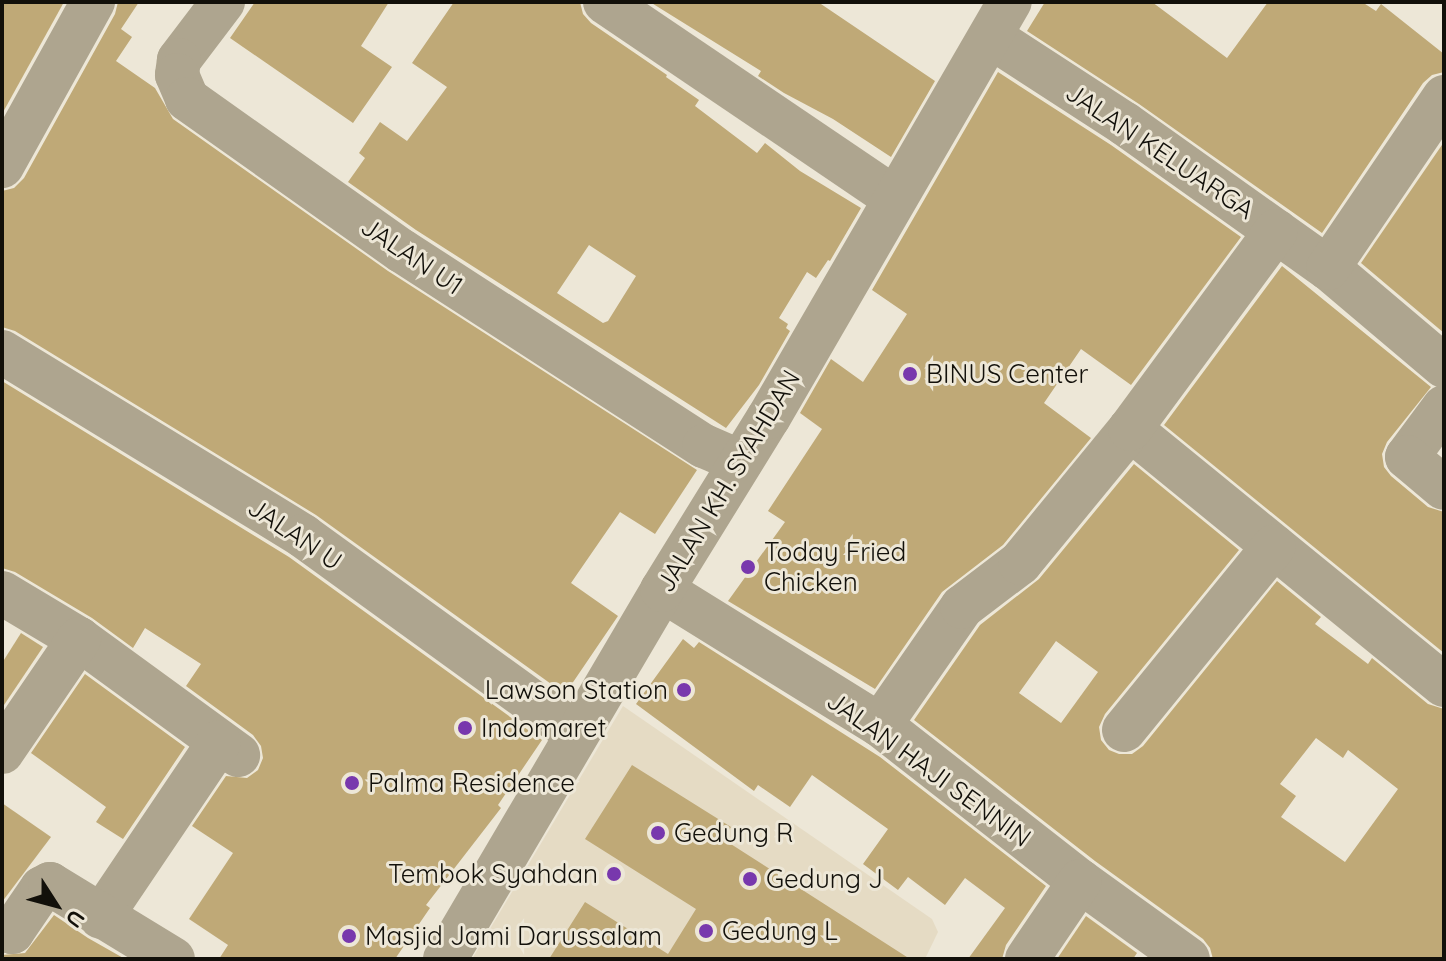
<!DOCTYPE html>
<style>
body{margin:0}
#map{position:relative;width:1446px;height:961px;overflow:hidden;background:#ede7d7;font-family:Quicksand,sans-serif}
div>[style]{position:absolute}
.built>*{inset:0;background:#e5dbc4}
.building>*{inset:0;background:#bfa977}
.minor>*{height:44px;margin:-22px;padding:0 22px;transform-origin:22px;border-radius:22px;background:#aea58f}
.dots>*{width:22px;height:22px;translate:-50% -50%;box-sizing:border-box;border:4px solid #ede7d7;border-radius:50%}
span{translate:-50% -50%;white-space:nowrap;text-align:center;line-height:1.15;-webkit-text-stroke:6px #ede7d7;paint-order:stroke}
.street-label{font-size:26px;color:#12100a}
.poi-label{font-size:26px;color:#12100a}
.left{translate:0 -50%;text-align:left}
.right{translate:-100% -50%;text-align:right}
.frame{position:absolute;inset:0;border:4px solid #12100a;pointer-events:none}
.north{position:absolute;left:16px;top:865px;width:80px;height:80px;-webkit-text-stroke:6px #ede7d7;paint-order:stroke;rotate:126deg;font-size:22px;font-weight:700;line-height:32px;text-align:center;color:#12100a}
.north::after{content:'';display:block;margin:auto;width:28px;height:36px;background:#12100a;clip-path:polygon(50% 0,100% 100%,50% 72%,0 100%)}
</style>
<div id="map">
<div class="built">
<div style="clip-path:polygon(623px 706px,932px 919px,938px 932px,925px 959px,472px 959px)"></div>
</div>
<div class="building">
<div style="clip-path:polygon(2px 2px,64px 2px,2px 114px)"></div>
<div style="clip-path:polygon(118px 2px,139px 2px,121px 29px,132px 37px,116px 61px,155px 88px,173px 119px,388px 271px,697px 470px,655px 534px,620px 512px,571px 583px,618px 616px,565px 694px,316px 515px,15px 331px,2px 327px,2px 191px,14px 188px,24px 178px,115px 14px)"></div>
<div style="clip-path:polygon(255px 2px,389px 2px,361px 46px,392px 67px,353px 123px,230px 38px)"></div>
<div style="clip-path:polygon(evenodd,454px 2px,580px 2px,583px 14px,591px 23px,667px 75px,666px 77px,699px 100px,695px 106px,757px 153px,765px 143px,800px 171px,861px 208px,830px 261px,828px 260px,816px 278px,807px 272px,779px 318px,788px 324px,786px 328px,790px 331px,759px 385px,726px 428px,416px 230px,348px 182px,365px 158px,359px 153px,380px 122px,407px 141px,447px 87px,412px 63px,454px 2px,589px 245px,636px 276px,608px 321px,603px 323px,557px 293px,589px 245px)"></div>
<div style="clip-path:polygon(650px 2px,818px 2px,935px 81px,891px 157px,833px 119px,784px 93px,758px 76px,761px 71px)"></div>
<div style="clip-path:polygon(1045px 2px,1152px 2px,1227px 58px,1268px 2px,1362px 2px,1376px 11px,1381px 4px,1444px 54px,1444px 72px,1432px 75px,1423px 83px,1322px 233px,1139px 104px,1027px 31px)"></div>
<div style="clip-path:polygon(998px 72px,1111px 145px,1241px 237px,1131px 385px,1081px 349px,1044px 403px,1091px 438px,1003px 545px,942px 592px,875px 689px,728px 601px,785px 522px,768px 511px,822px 429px,800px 413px,831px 359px,863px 382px,907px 314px,872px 290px)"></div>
<div style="clip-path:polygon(1444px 142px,1444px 333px,1361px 263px)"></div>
<div style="clip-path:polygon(1282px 266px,1431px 387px,1387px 442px,1382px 454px,1384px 467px,1391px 476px,1428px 507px,1444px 512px,1444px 653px,1164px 425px)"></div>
<div style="clip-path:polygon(2px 381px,289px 557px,542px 740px,498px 805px,501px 808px,426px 905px,430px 908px,395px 959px,219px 959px,228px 945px,189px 919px,233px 853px,192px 826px,226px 776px,247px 778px,258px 770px,263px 758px,261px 746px,253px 735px,186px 686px,201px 664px,145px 628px,133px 648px,92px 618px,15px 572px,2px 568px)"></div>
<div style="clip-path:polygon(evenodd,1134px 464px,1239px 550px,1105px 714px,1099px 727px,1101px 740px,1109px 750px,1119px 754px,1132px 754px,1143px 746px,1277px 581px,1321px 617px,1315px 624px,1368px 664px,1372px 658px,1428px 704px,1444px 709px,1444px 959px,1213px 959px,1210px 948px,1203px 939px,1095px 861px,914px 720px,980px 625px,1039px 579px,1134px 464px,1056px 641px,1098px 672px,1061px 723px,1019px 693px,1056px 641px,1134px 464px,1316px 738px,1343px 758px,1348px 750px,1398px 789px,1345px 862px,1281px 817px,1296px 796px,1280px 784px,1316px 738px)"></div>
<div style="clip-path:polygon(21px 633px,43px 647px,2px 708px,2px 663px)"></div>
<div style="clip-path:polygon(683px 639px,694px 648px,699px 642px,880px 757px,1046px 886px,1006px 945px,1002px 959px,968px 959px,1005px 908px,965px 878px,945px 905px,908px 877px,898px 890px,863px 864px,888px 829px,812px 775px,790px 807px,758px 785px,754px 791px,636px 704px)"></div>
<div style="clip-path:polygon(85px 674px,185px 747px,123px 839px,96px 822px,106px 807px,31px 753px)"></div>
<div style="clip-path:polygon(632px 765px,731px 827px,723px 839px,910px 959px,549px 959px,585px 902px,668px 954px,696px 909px,585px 839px)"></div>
<div style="clip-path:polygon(2px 803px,51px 837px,2px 902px)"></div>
<div style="clip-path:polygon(54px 915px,88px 938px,125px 959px,2px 959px,2px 955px,25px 953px)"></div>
<div style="clip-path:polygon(1086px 916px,1137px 953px,1133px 959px,1057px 959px)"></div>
</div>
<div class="minor">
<div style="left:223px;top:2px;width:73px;rotate:127.2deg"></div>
<div style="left:179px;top:60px;width:15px;rotate:98deg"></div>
<div style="left:177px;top:75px;width:26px;rotate:67deg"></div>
<div style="left:187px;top:99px;width:263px;rotate:35.3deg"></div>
<div style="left:402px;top:251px;width:359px;rotate:32.9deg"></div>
<div style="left:704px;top:446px;width:40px;rotate:23.4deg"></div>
<div style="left:605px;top:2px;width:349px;rotate:34.1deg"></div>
<div style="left:991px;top:37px;width:160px;rotate:33deg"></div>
<div style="left:1125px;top:124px;width:249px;rotate:35.4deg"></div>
<div style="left:1328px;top:268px;width:152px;rotate:40.2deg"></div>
<div style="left:2px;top:166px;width:188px;rotate:-61deg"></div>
<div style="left:1328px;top:268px;width:207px;rotate:-55.8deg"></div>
<div style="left:2px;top:352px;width:353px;rotate:31.4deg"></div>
<div style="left:303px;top:536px;width:338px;rotate:35.9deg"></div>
<div style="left:1444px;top:407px;width:62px;rotate:126.5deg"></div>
<div style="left:1407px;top:457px;width:48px;rotate:40deg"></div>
<div style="left:1130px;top:429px;width:405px;rotate:39.2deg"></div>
<div style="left:662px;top:590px;width:256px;rotate:31.8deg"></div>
<div style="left:880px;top:725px;width:254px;rotate:38deg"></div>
<div style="left:1080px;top:881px;width:133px;rotate:35.8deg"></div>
<div style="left:2px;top:593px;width:90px;rotate:30.9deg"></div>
<div style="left:79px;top:639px;width:197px;rotate:36.1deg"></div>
<div style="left:880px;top:725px;width:144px;rotate:-55.2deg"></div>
<div style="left:962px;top:607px;width:73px;rotate:-37.2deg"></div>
<div style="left:1020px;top:563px;width:173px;rotate:-50.6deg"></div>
<div style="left:1130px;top:429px;width:246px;rotate:-53.6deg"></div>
<div style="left:1124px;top:730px;width:237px;rotate:-50.8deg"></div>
<div style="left:2px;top:752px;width:137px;rotate:-55.7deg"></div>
<div style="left:101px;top:917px;width:211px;rotate:-56deg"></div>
<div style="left:2px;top:928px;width:11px;rotate:22deg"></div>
<div style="left:12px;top:932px;width:53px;rotate:-55.7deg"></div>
<div style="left:42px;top:888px;width:9px;rotate:-27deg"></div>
<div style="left:50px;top:884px;width:144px;rotate:31.4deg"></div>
<div style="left:445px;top:959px;width:428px;rotate:-59.5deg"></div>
<div style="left:662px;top:590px;width:203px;rotate:-58.3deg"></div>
<div style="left:769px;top:417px;width:480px;rotate:-59.9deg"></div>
<div style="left:1027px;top:959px;width:94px;rotate:-55.8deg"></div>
</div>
<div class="dots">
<div style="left:910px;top:374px;background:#7838ad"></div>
<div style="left:748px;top:567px;background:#7838ad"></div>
<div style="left:684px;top:690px;background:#7838ad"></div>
<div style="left:465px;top:728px;background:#7838ad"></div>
<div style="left:352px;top:783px;background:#7838ad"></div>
<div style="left:658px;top:833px;background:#7838ad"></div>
<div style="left:614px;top:874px;background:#7838ad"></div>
<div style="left:750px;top:879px;background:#7838ad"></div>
<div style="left:706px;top:931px;background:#7838ad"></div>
<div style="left:349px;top:936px;background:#7838ad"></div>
</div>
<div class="street-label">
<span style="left:1160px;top:151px;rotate:34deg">JALAN KELUARGA</span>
<span style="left:412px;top:256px;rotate:34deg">JALAN U1</span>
<span style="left:728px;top:481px;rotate:-59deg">JALAN KH. SYAHDAN</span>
<span style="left:295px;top:534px;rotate:34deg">JALAN U</span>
<span style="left:929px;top:769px;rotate:36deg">JALAN HAJI SENNIN</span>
</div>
<div class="poi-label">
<span class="left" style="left:926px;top:374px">BINUS Center</span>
<span class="left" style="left:764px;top:567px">Today Fried<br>Chicken</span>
<span class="right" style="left:668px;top:690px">Lawson Station</span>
<span class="left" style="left:481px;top:728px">Indomaret</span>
<span class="left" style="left:368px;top:783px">Palma Residence</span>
<span class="left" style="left:674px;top:833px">Gedung R</span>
<span class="right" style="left:598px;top:874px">Tembok Syahdan</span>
<span class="left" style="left:766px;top:879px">Gedung J</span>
<span class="left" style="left:722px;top:931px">Gedung L</span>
<span class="left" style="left:365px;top:936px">Masjid Jami Darussalam</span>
</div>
<div class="frame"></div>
<div class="north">U</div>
</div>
